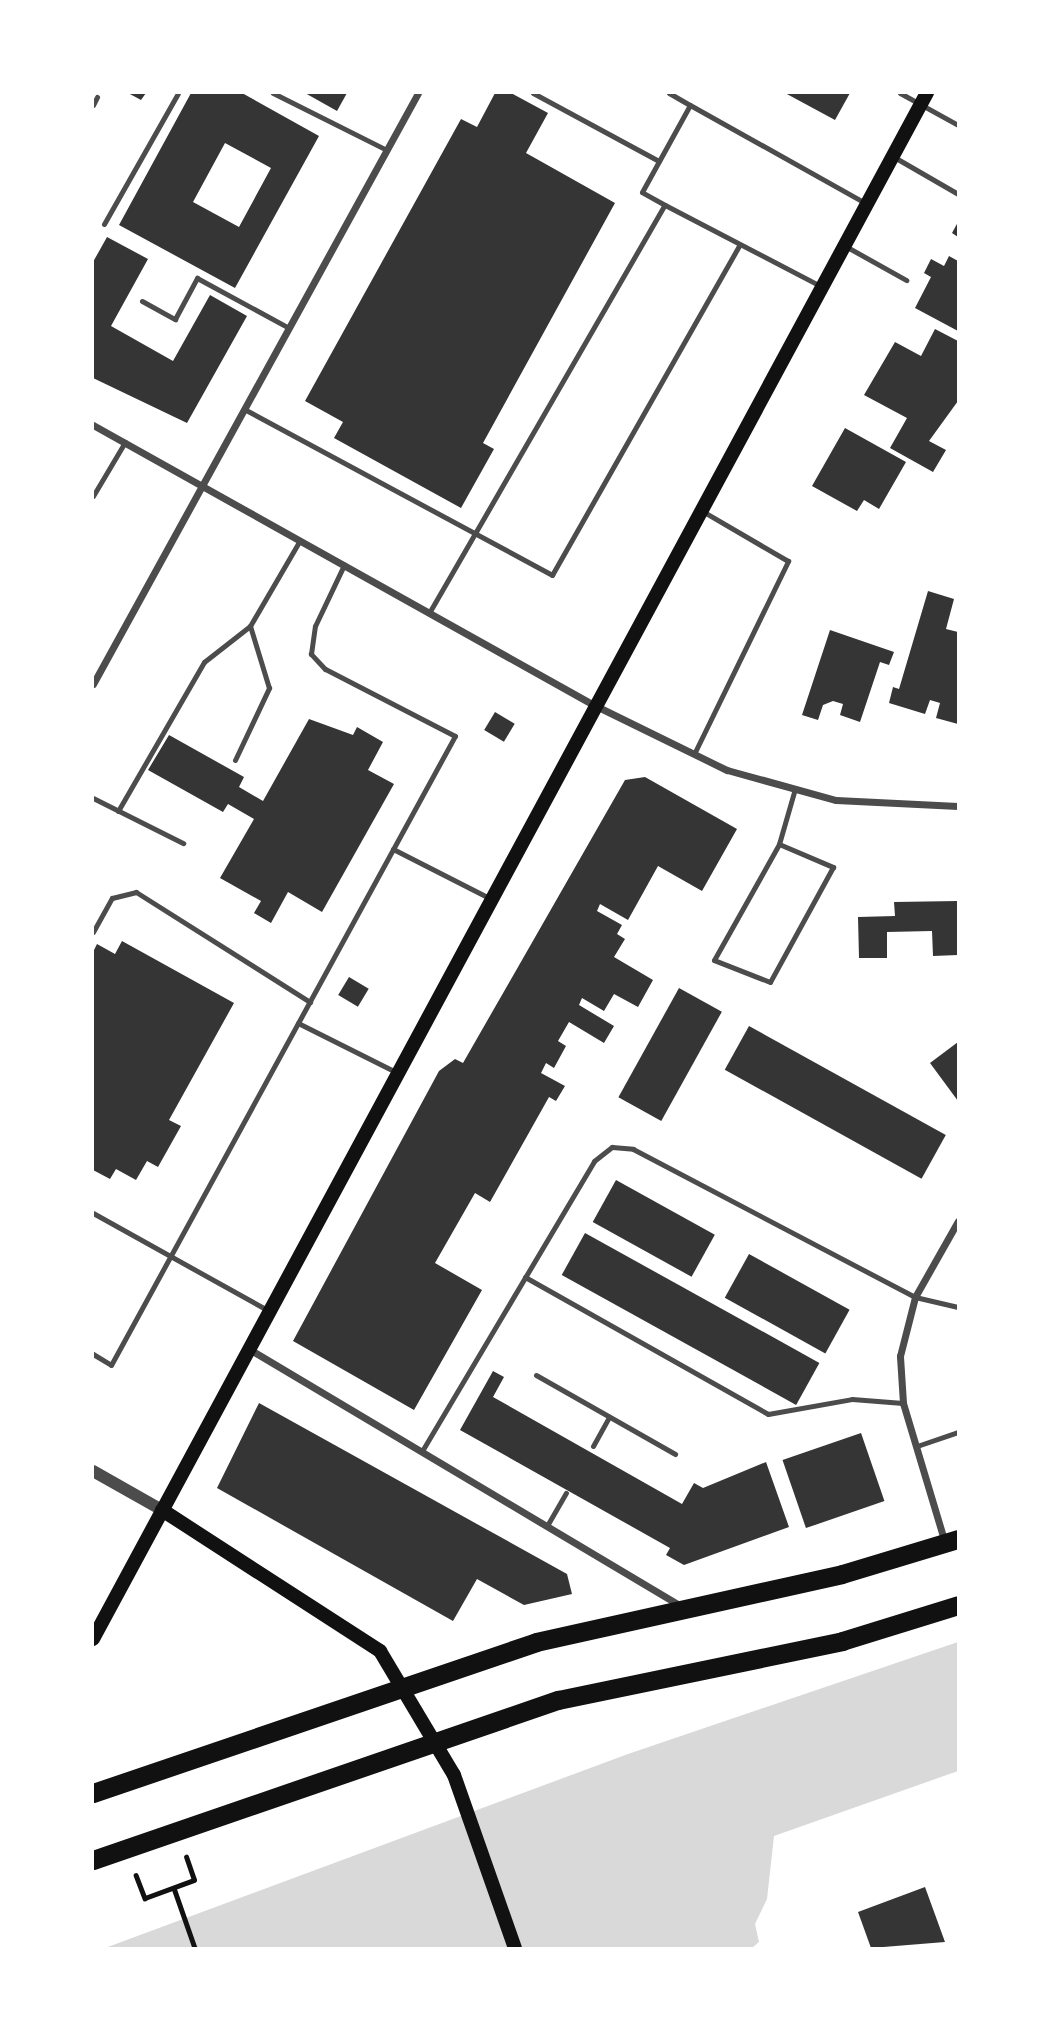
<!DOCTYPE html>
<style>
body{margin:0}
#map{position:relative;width:1051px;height:2041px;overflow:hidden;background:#fff;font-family:Montserrat,sans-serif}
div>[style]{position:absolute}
.water>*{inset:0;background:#d9d9d9}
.building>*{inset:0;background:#353535;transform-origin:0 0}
.path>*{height:4.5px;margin:-2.25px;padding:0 2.25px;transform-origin:2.25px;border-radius:2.25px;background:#111}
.service>*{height:5px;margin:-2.5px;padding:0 2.5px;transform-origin:2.5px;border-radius:2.5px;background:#4c4c4c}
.minor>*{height:7px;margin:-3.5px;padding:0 3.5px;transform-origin:3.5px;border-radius:3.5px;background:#4c4c4c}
.tertiary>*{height:12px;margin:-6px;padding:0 6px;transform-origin:6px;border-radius:6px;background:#4c4c4c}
.secondary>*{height:14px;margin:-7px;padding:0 7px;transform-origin:7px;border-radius:7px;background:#111}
.trunk>*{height:19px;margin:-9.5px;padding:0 9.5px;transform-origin:9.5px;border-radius:9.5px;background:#111}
span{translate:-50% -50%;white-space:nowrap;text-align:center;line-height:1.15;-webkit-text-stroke:6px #fff;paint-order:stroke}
.frame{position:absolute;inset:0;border:94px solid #fff;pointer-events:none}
</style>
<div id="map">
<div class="water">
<div style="clip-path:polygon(958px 1642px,958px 1771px,774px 1836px,767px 1899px,755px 1924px,759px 1942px,752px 1948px,105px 1948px,628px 1754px)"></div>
</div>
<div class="building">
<div style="clip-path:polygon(128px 93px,146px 93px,141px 100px)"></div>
<div style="clip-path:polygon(evenodd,191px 93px,242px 93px,319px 136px,235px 288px,119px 225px,191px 93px,225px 143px,271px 168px,239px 227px,193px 202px,225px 143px)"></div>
<div style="clip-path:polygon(305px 93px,347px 93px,337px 111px)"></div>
<div style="clip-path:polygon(495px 93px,511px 93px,548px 113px,526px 153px,615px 203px,483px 443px,494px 449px,461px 508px,334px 438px,343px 422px,305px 401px,461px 119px,477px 127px)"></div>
<div style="clip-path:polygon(785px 93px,850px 93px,835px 120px)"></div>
<div style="clip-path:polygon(958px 222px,958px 237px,952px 233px)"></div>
<div style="clip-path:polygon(107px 237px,148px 259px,111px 326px,173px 361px,210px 295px,247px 316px,187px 423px,93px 378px,93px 262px)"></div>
<div style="clip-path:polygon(949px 256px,958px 261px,958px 331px,915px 308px,931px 277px,924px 273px,931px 259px,944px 266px)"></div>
<div style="clip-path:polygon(935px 329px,958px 341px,958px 401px,929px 441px,946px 450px,933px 472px,890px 448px,907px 418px,864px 395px,895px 342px,921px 356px)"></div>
<div style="clip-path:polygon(845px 428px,906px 462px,879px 509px,864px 500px,857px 511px,812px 486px)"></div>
<div style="clip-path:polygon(928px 591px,954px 599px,946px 629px,958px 632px,958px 724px,936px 718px,940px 703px,930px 700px,925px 714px,889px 703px,893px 687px,899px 689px)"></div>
<div style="clip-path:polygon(830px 630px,894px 652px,889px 665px,880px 662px,860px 722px,840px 715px,843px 704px,833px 701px,823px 705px,818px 720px,802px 715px)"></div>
<div style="left:495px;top:712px;width:23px;height:21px;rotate:31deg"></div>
<div style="clip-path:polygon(309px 719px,353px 735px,357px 727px,383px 742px,368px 770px,394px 784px,322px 912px,288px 892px,271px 923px,254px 913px,261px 901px,220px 878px,254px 819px,228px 804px,223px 812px,148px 770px,169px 735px,244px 777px,239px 787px,263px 801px)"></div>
<div style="clip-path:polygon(645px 777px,737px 829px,702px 891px,658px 866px,628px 920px,600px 904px,597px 911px,622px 925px,617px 934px,625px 939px,614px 957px,653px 980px,638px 1007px,614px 994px,604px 1011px,582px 998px,579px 1005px,614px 1026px,604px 1043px,569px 1022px,558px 1041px,566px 1046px,554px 1068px,546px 1063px,541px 1073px,565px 1086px,556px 1101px,549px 1097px,490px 1202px,475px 1193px,435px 1263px,482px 1290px,414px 1410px,293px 1341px,439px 1071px,455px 1059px,463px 1063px,625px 780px)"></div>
<div style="clip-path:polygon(958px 901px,958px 955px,933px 956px,932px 931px,887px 932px,887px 958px,859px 958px,858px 917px,895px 916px,894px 902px)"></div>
<div style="clip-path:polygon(122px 941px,234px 1003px,169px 1120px,181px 1126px,158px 1167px,147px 1161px,136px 1180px,116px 1169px,110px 1179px,93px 1170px,93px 952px,97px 944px,115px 954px)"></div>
<div style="left:349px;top:977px;width:23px;height:21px;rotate:31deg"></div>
<div style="left:679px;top:988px;width:49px;height:125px;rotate:29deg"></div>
<div style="left:749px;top:1026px;width:225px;height:50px;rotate:29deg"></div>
<div style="clip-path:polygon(958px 1042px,958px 1101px,930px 1063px)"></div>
<div style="left:616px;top:1180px;width:113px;height:48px;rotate:29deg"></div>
<div style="left:585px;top:1233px;width:268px;height:48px;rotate:29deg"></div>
<div style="left:749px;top:1254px;width:115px;height:50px;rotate:29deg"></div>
<div style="clip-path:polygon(493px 1371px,504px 1377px,493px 1397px,682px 1504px,694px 1483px,703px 1488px,766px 1462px,789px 1527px,684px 1565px,666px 1555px,670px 1548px,460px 1430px)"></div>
<div style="clip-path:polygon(259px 1403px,567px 1574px,572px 1594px,524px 1605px,477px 1579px,453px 1621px,217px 1488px)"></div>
<div style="left:861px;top:1433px;width:72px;height:83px;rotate:71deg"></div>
<div style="clip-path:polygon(925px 1887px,945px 1942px,871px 1948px,858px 1912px)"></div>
</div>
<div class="path">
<div style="left:136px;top:1875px;width:25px;rotate:69deg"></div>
<div style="left:145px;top:1898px;width:52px;rotate:-20.2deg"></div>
<div style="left:194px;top:1880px;width:24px;rotate:-109deg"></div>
<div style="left:174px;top:1888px;width:64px;rotate:70.7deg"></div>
</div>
<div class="service">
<div style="left:273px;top:93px;width:127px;rotate:26.6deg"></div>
<div style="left:533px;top:93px;width:143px;rotate:28.4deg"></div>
<div style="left:669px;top:93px;width:24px;rotate:30deg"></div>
<div style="left:900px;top:93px;width:66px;rotate:28.9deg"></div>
<div style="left:93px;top:105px;width:9px;rotate:-63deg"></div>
<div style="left:894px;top:157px;width:74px;rotate:30deg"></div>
<div style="left:665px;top:205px;width:26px;rotate:-151deg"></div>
<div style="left:642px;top:192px;width:99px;rotate:-61.1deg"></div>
<div style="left:690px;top:105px;width:201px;rotate:29.2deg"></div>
<div style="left:104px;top:224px;width:150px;rotate:-60.5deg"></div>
<div style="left:847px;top:247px;width:68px;rotate:29.2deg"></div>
<div style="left:142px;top:301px;width:38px;rotate:29deg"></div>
<div style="left:175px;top:319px;width:47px;rotate:-61.8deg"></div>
<div style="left:197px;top:278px;width:105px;rotate:28.5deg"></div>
<div style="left:244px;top:409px;width:350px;rotate:28.3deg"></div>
<div style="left:552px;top:575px;width:378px;rotate:-60.4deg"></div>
<div style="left:93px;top:496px;width:63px;rotate:-59.3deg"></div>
<div style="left:429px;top:613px;width:471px;rotate:-60deg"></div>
<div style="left:665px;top:205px;width:174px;rotate:27.5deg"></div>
<div style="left:694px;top:754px;width:215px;rotate:-64deg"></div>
<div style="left:788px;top:561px;width:99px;rotate:-149.8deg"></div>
<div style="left:235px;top:760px;width:80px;rotate:-64.7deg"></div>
<div style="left:269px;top:688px;width:65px;rotate:-107deg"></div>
<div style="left:93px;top:798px;width:101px;rotate:26.6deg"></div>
<div style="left:118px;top:811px;width:172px;rotate:-60deg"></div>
<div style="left:204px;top:662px;width:58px;rotate:-38deg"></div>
<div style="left:250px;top:626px;width:99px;rotate:-59.8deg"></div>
<div style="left:779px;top:844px;width:59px;rotate:23.1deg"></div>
<div style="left:833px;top:867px;width:131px;rotate:118.7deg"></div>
<div style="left:770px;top:982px;width:60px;rotate:-158.6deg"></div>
<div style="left:714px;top:960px;width:133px;rotate:-60.7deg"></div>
<div style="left:779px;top:844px;width:54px;rotate:-73.9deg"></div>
<div style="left:393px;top:849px;width:108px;rotate:27deg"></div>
<div style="left:93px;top:932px;width:39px;rotate:-61deg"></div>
<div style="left:112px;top:898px;width:25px;rotate:-14deg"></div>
<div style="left:136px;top:892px;width:206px;rotate:32.3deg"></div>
<div style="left:298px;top:1023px;width:110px;rotate:26.6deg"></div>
<div style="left:93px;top:1213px;width:199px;rotate:29.1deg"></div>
<div style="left:525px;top:1277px;width:279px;rotate:29.4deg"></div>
<div style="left:768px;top:1414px;width:85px;rotate:-10.1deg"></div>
<div style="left:852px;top:1399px;width:51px;rotate:4.5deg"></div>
<div style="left:93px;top:1354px;width:21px;rotate:31deg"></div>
<div style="left:111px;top:1365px;width:717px;rotate:-61.33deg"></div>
<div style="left:455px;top:736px;width:146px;rotate:-152.7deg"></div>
<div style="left:325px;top:669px;width:21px;rotate:-133deg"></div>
<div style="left:311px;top:654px;width:28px;rotate:-82deg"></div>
<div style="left:315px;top:626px;width:68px;rotate:-64.6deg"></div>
<div style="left:536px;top:1375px;width:160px;rotate:29.6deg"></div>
<div style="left:593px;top:1446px;width:33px;rotate:-61deg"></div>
<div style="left:917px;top:1446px;width:43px;rotate:-18.9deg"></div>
<div style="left:422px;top:1451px;width:337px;rotate:-59.3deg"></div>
<div style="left:594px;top:1161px;width:23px;rotate:-38deg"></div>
<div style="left:612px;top:1147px;width:21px;rotate:5deg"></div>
<div style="left:633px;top:1149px;width:318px;rotate:27.7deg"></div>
<div style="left:915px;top:1297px;width:44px;rotate:13.1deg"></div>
<div style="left:548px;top:1524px;width:36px;rotate:-60deg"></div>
</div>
<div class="minor">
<div style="left:93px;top:425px;width:572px;rotate:29.21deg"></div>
<div style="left:592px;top:704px;width:150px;rotate:26.1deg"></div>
<div style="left:727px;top:770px;width:113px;rotate:15.4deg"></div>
<div style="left:836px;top:800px;width:122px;rotate:2.8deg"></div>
<div style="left:93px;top:684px;width:674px;rotate:-61.19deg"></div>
<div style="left:249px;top:1349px;width:503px;rotate:30.75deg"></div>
<div style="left:945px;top:1543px;width:146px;rotate:-106.7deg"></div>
<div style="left:903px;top:1403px;width:47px;rotate:-93.7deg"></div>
<div style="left:900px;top:1356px;width:61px;rotate:-75.7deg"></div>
<div style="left:915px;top:1297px;width:87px;rotate:-60.5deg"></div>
</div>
<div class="tertiary">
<div style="left:93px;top:1471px;width:79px;rotate:29.5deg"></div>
</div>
<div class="secondary">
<div style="left:162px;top:1510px;width:260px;rotate:32.9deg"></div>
<div style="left:380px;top:1651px;width:144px;rotate:59.2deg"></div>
<div style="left:454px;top:1775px;width:183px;rotate:70.6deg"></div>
<div style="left:93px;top:1639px;width:1757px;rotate:-61.66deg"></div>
</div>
<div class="trunk">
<div style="left:93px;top:1793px;width:468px;rotate:-18.8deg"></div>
<div style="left:536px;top:1642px;width:313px;rotate:-12.5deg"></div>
<div style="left:842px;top:1574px;width:121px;rotate:-16.8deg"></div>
<div style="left:93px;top:1860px;width:492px;rotate:-19deg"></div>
<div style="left:558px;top:1700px;width:290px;rotate:-11.7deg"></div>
<div style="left:842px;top:1641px;width:121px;rotate:-17.2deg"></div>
</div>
<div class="frame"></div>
</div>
